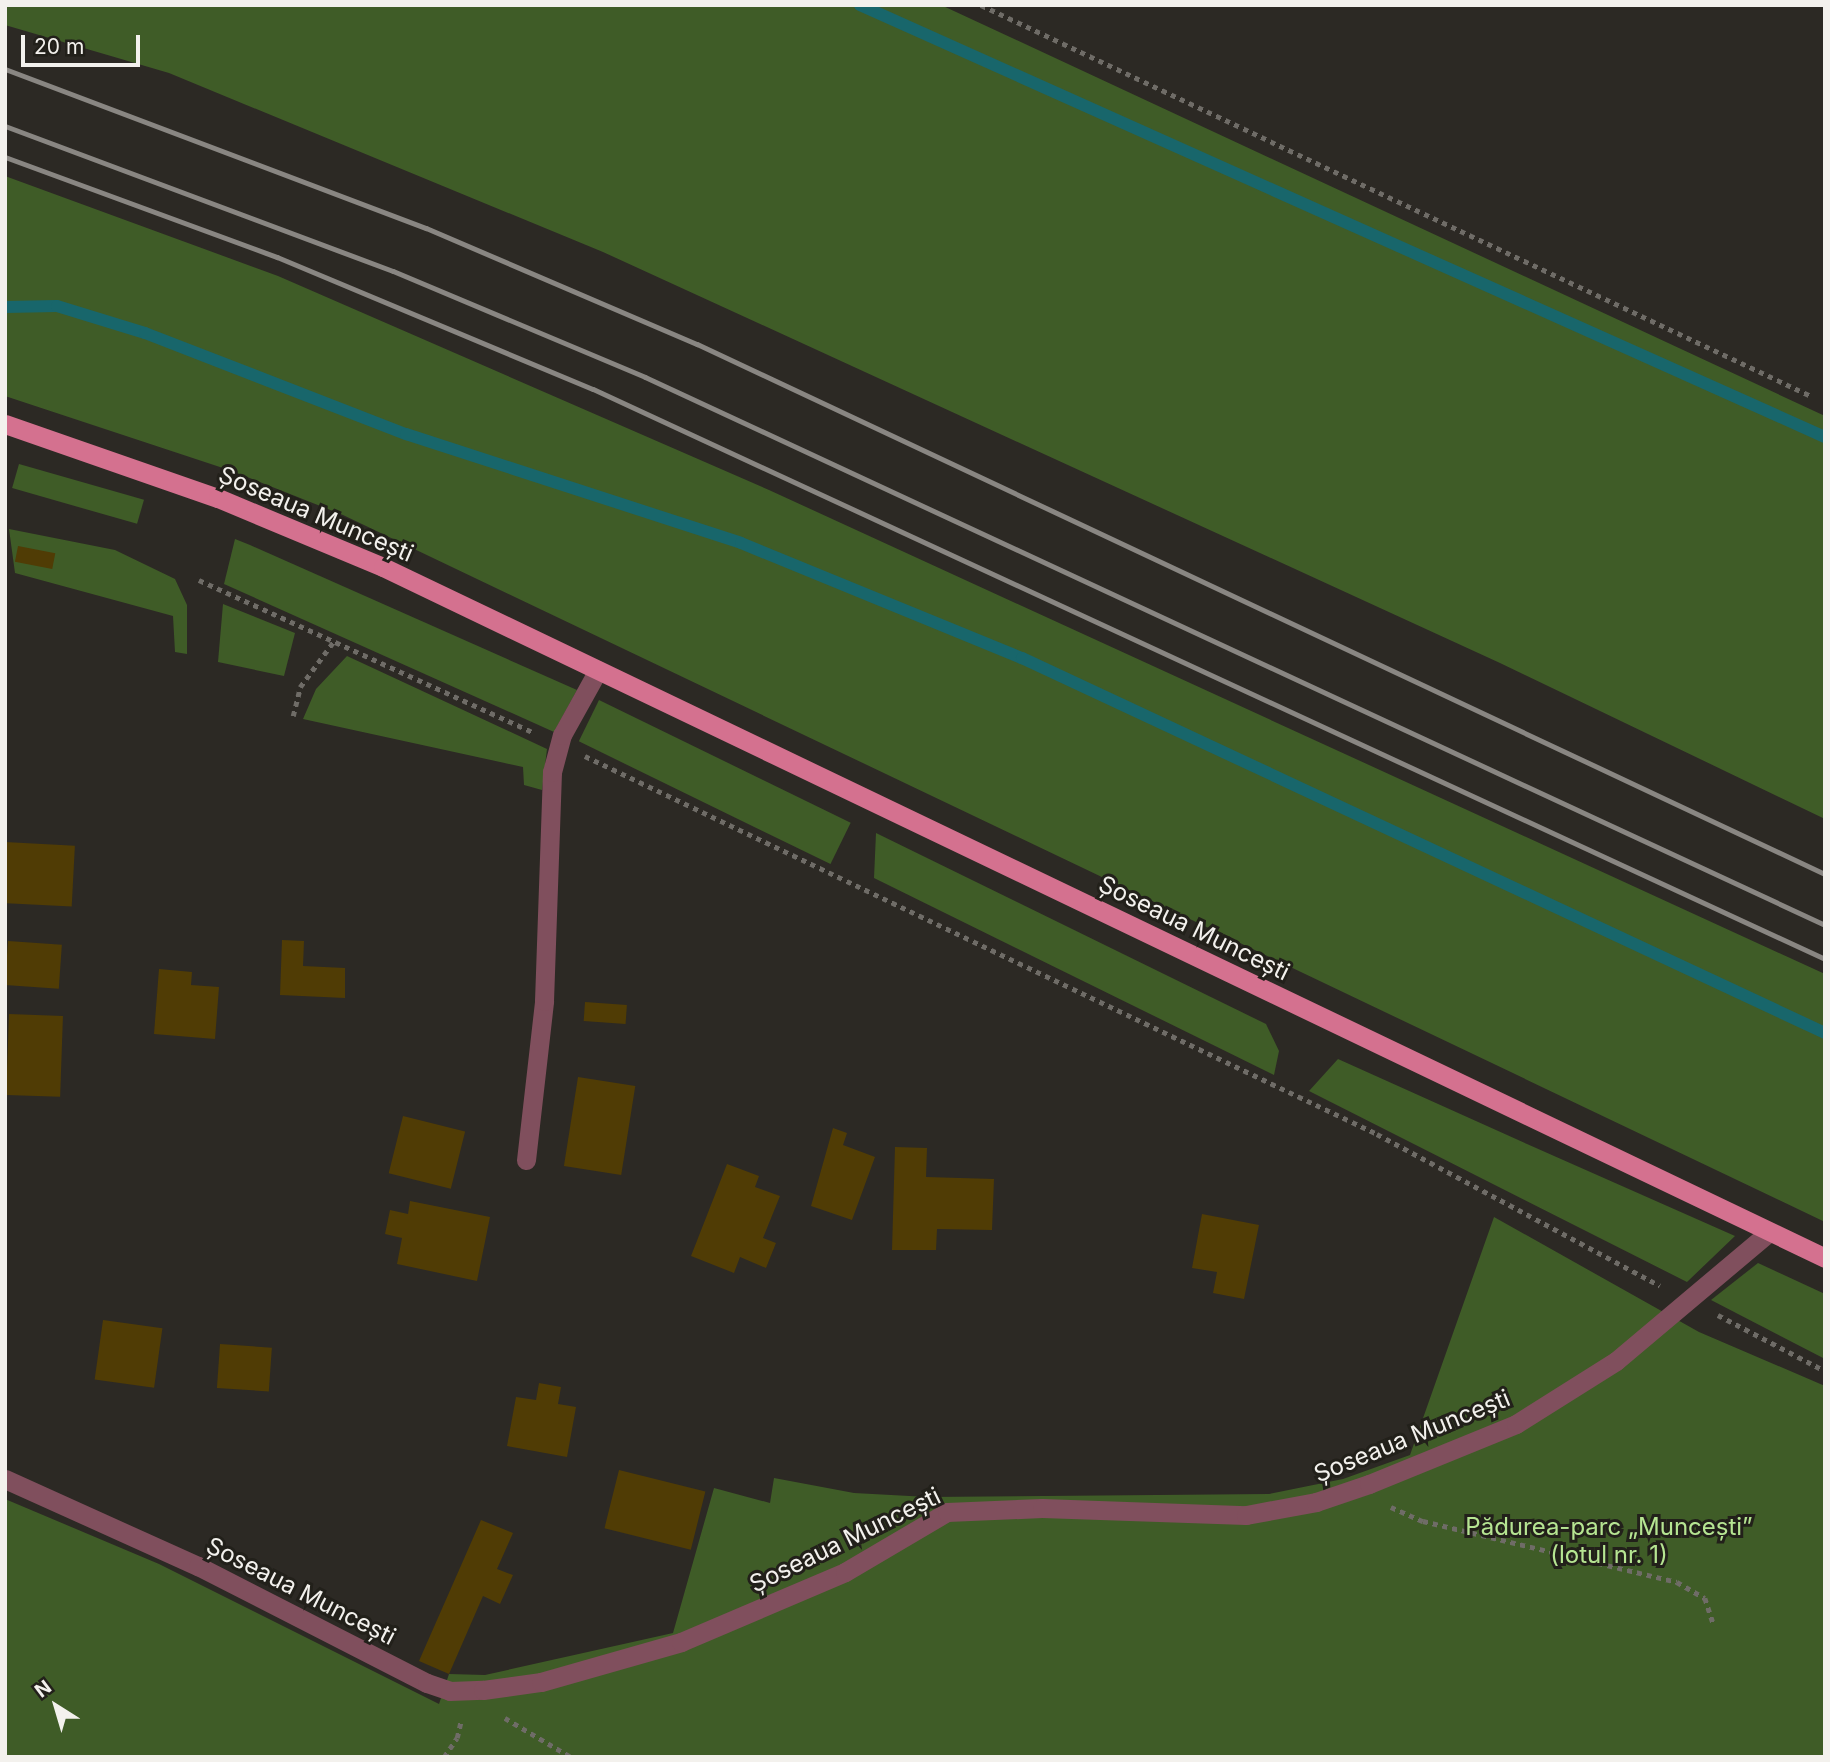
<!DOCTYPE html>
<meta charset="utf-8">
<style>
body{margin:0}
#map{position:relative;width:1830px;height:1762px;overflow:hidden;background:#2c2924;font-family:Inter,sans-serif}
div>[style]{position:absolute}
.green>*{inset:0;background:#3f5c27;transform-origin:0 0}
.stream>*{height:12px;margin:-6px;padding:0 6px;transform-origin:6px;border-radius:6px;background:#18666b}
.building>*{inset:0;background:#503c05;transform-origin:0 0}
.path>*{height:4.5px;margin-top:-2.25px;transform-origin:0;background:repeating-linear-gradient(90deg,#6f6c67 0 5px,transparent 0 10px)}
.service>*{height:19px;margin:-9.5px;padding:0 9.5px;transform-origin:9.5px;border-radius:9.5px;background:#804f5d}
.primary>*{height:19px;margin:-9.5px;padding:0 9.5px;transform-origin:9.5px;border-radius:9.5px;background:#d4718f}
.rail>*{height:5px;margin:-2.5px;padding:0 2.5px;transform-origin:2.5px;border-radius:2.5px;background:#898682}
span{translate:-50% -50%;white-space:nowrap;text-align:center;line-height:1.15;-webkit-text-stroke:6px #22201a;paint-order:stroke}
.street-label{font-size:24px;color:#f3f1ed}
.park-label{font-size:24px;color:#b6e592}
.frame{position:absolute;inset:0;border:7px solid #f3f1ed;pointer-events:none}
.north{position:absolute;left:21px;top:1671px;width:70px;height:70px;-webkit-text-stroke:5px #22201a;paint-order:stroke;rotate:323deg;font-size:19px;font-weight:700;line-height:28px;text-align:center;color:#f3f1ed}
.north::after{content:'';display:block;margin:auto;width:24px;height:32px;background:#f3f1ed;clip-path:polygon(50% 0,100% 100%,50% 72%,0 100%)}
.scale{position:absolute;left:21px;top:35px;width:119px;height:32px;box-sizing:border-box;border:4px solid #f3f1ed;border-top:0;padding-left:9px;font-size:21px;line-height:24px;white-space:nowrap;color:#f3f1ed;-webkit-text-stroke:5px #22201a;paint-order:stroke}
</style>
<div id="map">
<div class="green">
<div style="clip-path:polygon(5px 5px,941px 5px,1825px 416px,1825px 819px,1500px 663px,603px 252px,169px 73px,5px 25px)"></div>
<div style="clip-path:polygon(5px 176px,278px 276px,769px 490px,1825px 974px,1825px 1222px,343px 515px,232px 471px,5px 396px)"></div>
<div style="left:19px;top:464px;width:130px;height:25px;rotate:16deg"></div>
<div style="clip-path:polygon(9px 529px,115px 550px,175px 579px,187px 605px,187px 654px,175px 652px,173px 616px,15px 573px)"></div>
<div style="clip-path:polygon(235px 539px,250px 545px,577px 690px,554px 732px,224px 584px)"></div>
<div style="clip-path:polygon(223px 604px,295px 633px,284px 676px,218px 662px)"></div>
<div style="clip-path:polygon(347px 656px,547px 749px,542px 790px,524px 785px,523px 767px,303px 719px,316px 689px)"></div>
<div style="left:599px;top:700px;width:280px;height:46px;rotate:26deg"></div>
<div style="clip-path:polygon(876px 833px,1266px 1024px,1279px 1051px,1274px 1075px,874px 878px)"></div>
<div style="clip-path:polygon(1338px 1059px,1527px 1144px,1735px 1236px,1687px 1282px,1309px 1091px)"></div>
<div style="clip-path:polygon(1494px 1217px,1699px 1332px,1825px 1386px,1825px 1757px,5px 1757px,5px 1499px,159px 1564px,439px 1704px,449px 1674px,485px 1675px,673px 1633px,714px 1488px,770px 1503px,774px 1478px,854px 1493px,928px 1497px,1269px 1494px,1343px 1479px,1410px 1455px)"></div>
<div style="clip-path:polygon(1758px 1263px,1825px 1294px,1825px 1359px,1711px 1300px)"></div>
</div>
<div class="stream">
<div style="left:860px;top:5px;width:1057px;rotate:24.12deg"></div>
<div style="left:5px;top:307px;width:52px;rotate:-1.1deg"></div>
<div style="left:57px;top:306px;width:92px;rotate:17.1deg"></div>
<div style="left:145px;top:333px;width:280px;rotate:21.2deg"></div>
<div style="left:406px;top:434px;width:352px;rotate:18deg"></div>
<div style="left:741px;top:543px;width:304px;rotate:22.3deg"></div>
<div style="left:1022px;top:658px;width:886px;rotate:25.03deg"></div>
</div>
<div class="building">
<div style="left:18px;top:546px;width:38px;height:16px;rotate:11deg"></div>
<div style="left:5px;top:842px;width:70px;height:61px;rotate:3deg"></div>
<div style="clip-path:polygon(282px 940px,304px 941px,303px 966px,345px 968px,345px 998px,280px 995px)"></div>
<div style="left:8px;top:941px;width:54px;height:44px;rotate:4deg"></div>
<div style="clip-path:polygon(159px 969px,192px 972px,191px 985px,219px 987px,215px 1039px,154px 1034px)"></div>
<div style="left:585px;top:1002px;width:42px;height:19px;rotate:4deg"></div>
<div style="left:9px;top:1014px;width:54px;height:81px;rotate:2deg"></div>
<div style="left:578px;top:1077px;width:58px;height:90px;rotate:9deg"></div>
<div style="left:403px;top:1116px;width:64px;height:59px;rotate:14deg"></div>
<div style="clip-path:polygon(833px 1128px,847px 1133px,843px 1145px,875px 1157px,852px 1220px,811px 1206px)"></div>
<div style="clip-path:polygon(895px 1147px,927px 1148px,926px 1177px,994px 1179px,992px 1230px,937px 1229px,936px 1250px,892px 1250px)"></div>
<div style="clip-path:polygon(727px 1164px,759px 1176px,755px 1187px,780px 1196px,763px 1238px,776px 1243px,766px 1268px,740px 1257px,734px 1273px,691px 1256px)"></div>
<div style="clip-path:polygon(410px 1201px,490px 1217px,477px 1281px,397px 1264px,402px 1238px,385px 1234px,390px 1210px,408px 1214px)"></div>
<div style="clip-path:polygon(1202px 1214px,1259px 1225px,1244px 1299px,1213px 1293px,1217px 1272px,1192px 1268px)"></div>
<div style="left:103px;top:1320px;width:60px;height:60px;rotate:8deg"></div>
<div style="left:220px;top:1344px;width:52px;height:44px;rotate:4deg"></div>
<div style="clip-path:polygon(539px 1383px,561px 1387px,558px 1404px,576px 1407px,567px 1457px,507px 1446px,516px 1397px,536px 1400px)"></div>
<div style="left:619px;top:1470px;width:89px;height:60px;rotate:14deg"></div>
<div style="clip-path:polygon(481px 1520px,513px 1533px,497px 1569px,513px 1575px,500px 1604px,483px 1596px,449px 1674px,419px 1661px)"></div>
</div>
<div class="path">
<div style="left:981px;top:5px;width:917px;rotate:25.22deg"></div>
<div style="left:199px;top:580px;width:367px;rotate:24.5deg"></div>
<div style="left:293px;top:716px;width:30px;rotate:-76deg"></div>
<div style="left:300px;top:687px;width:57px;rotate:-53.5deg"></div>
<div style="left:585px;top:756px;width:878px;rotate:25.51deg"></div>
<div style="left:1377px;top:1134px;width:321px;rotate:28.2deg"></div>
<div style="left:1718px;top:1315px;width:121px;rotate:27.6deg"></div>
<div style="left:1391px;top:1507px;width:35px;rotate:24deg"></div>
<div style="left:1423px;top:1521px;width:261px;rotate:13.5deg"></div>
<div style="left:1677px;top:1582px;width:32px;rotate:30deg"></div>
<div style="left:1705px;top:1598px;width:26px;rotate:72deg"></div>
<div style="left:505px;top:1718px;width:77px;rotate:30.6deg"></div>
<div style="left:444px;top:1757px;width:23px;rotate:-56deg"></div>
<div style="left:457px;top:1738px;width:18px;rotate:-77deg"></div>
</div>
<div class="service">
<div style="left:526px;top:1160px;width:160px;rotate:-83.5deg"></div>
<div style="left:544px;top:1001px;width:229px;rotate:-88deg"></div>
<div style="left:552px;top:772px;width:38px;rotate:-75deg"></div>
<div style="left:562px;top:735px;width:74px;rotate:-61deg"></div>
<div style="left:5px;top:1479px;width:212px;rotate:24.3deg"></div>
<div style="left:198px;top:1566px;width:257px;rotate:27.1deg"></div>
<div style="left:427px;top:1683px;width:24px;rotate:19deg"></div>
<div style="left:450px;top:1691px;width:33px;rotate:-2deg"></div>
<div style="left:483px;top:1690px;width:59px;rotate:-7.9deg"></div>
<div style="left:541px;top:1682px;width:146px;rotate:-15.9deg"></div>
<div style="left:681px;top:1642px;width:178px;rotate:-23.1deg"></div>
<div style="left:845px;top:1572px;width:118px;rotate:-30.5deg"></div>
<div style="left:947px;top:1512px;width:95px;rotate:-2.4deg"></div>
<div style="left:1042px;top:1508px;width:204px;rotate:2deg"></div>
<div style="left:1246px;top:1515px;width:71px;rotate:-10.5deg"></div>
<div style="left:1316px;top:1502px;width:56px;rotate:-18.8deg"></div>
<div style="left:1369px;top:1484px;width:159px;rotate:-22.2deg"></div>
<div style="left:1516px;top:1424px;width:118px;rotate:-32.2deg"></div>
<div style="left:1616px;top:1361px;width:200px;rotate:-40.1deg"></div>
</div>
<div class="primary">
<div style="left:5px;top:424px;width:225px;rotate:19.2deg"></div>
<div style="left:218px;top:498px;width:179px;rotate:22.7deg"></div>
<div style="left:383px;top:567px;width:1599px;rotate:25.6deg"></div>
</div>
<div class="rail">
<div style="left:5px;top:69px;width:450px;rotate:20.7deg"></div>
<div style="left:426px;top:228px;width:295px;rotate:23.2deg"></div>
<div style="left:697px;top:344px;width:1246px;rotate:25.17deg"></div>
<div style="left:5px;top:126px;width:414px;rotate:20.5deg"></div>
<div style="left:393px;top:271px;width:273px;rotate:22.8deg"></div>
<div style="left:645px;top:377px;width:1301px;rotate:24.91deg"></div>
<div style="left:5px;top:157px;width:290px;rotate:20.2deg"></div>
<div style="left:277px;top:257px;width:342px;rotate:22.7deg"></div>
<div style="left:593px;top:389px;width:1357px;rotate:24.83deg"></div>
</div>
<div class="street-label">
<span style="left:316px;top:514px;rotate:23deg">Șoseaua Muncești</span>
<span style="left:1194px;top:928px;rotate:26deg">Șoseaua Muncești</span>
<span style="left:1412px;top:1436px;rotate:-22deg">Șoseaua Muncești</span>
<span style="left:845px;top:1540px;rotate:-26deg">Șoseaua Muncești</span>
<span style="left:301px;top:1591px;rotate:27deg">Șoseaua Muncești</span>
</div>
<div class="park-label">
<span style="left:1609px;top:1541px">Pădurea-parc „Muncești”<br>(lotul nr. 1)</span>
</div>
<div class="frame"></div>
<div class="north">N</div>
<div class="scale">20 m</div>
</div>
